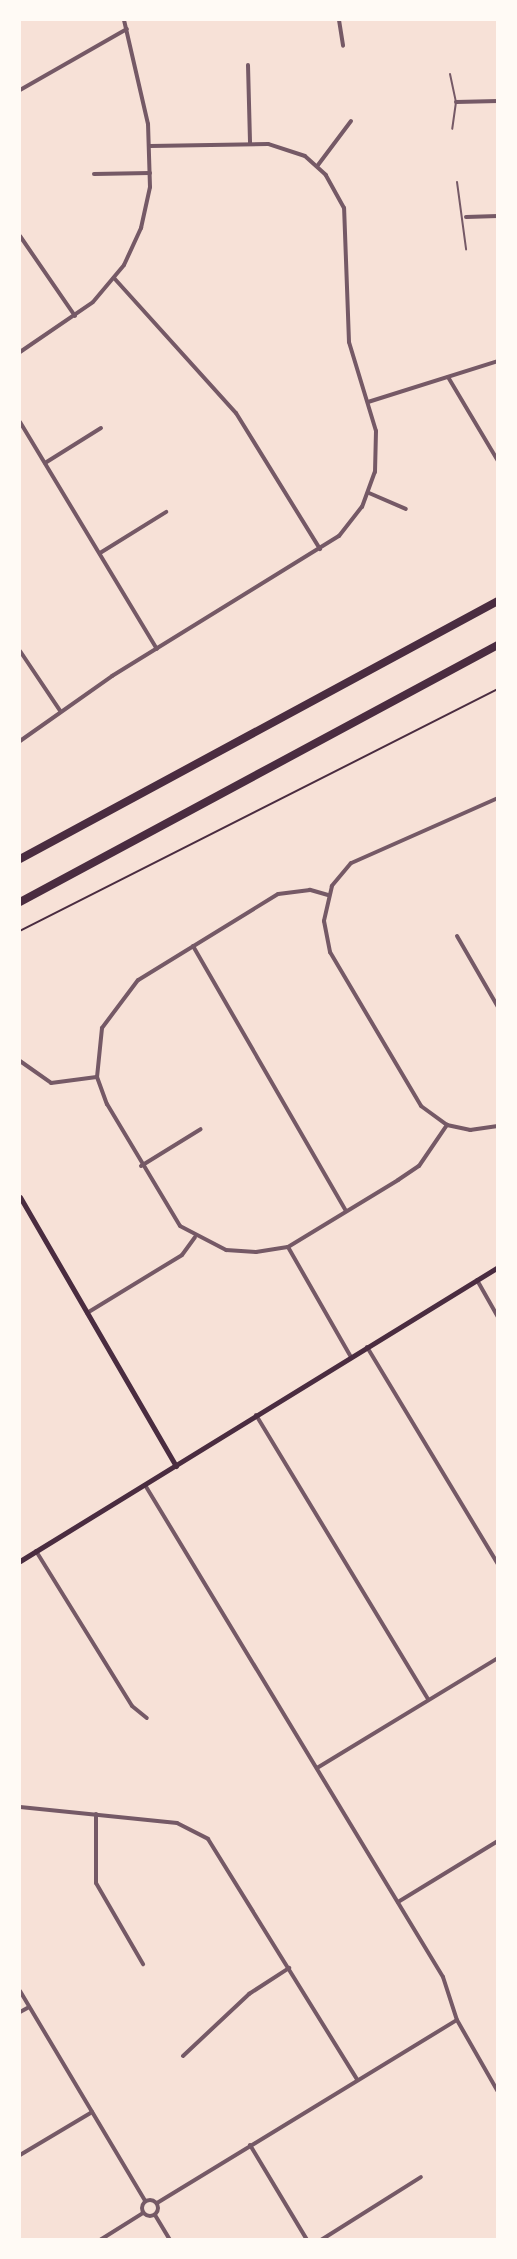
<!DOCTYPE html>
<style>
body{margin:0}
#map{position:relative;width:517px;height:2259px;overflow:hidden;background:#f7e1d7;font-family:Literata,serif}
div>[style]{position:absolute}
.path>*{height:1.5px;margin:-0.75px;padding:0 0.75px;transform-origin:0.75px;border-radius:0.75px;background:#4a2c40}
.service>*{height:2px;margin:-1px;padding:0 1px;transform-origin:1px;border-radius:1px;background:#755966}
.minor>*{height:4px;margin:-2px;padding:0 2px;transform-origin:2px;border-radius:2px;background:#755966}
.minor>.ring{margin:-2px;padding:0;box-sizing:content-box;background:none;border:4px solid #755966;border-radius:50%}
.secondary>*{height:5px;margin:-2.5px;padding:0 2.5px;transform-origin:2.5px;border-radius:2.5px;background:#4a2c40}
.motorway>*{height:8px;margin:-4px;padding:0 4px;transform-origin:4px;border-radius:4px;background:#4a2c40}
span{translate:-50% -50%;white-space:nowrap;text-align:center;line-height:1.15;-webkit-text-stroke:4.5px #fffaf5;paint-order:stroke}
.frame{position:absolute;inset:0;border:21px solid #fffaf5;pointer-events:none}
</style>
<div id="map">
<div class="path">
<div style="left:20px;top:931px;width:536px;rotate:-26.85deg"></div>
</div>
<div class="service">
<div style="left:450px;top:74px;width:29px;rotate:78deg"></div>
<div style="left:456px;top:102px;width:27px;rotate:98deg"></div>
<div style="left:457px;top:182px;width:68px;rotate:82.3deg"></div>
</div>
<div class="minor">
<div style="left:339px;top:20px;width:26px;rotate:81deg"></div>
<div style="left:248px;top:65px;width:78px;rotate:88.5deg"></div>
<div style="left:20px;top:90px;width:123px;rotate:-29.7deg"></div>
<div style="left:456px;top:102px;width:42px;rotate:-1.4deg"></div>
<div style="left:318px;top:165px;width:55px;rotate:-53.1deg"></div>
<div style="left:94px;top:174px;width:56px;rotate:-1deg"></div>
<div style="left:466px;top:217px;width:32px;rotate:-2deg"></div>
<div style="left:20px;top:236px;width:97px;rotate:55.5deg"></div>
<div style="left:114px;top:278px;width:182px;rotate:47.9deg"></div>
<div style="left:236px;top:413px;width:160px;rotate:58.3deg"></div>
<div style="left:20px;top:352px;width:88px;rotate:-34.4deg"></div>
<div style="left:93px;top:302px;width:48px;rotate:-50deg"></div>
<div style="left:124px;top:265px;width:41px;rotate:-65.3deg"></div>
<div style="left:141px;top:228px;width:42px;rotate:-77.6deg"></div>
<div style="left:150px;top:187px;width:63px;rotate:-91.8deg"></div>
<div style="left:148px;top:124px;width:107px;rotate:-103deg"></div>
<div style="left:448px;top:377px;width:98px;rotate:59.2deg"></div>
<div style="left:368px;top:402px;width:136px;rotate:-17.5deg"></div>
<div style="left:20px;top:422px;width:265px;rotate:58.9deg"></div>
<div style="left:45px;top:463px;width:66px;rotate:-32deg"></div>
<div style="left:369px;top:493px;width:40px;rotate:23.4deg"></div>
<div style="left:100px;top:553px;width:78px;rotate:-31.8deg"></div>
<div style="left:20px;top:651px;width:73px;rotate:56.1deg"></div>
<div style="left:20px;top:741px;width:113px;rotate:-35.2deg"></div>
<div style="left:112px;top:676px;width:267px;rotate:-31.7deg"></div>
<div style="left:339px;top:536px;width:37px;rotate:-52deg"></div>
<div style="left:362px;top:507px;width:37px;rotate:-70deg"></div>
<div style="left:375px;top:472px;width:41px;rotate:-88.6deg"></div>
<div style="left:376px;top:431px;width:93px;rotate:-106.9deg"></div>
<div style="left:349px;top:342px;width:134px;rotate:-92.1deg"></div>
<div style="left:344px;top:208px;width:38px;rotate:-119deg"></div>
<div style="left:326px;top:175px;width:28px;rotate:-138deg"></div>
<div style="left:305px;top:156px;width:39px;rotate:-162deg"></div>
<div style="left:268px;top:144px;width:118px;rotate:179deg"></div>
<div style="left:498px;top:798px;width:161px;rotate:156.1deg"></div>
<div style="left:351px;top:863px;width:30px;rotate:130deg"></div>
<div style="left:332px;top:886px;width:36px;rotate:103deg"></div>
<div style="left:324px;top:921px;width:32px;rotate:79deg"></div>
<div style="left:330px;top:952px;width:179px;rotate:59.4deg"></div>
<div style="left:421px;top:1106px;width:32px;rotate:36deg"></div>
<div style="left:447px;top:1125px;width:24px;rotate:12deg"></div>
<div style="left:470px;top:1130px;width:28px;rotate:-8deg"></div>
<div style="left:328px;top:895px;width:19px;rotate:-164deg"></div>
<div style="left:310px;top:890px;width:32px;rotate:173deg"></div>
<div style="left:278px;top:894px;width:164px;rotate:148.4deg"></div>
<div style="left:138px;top:980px;width:60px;rotate:126.9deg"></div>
<div style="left:102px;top:1028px;width:49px;rotate:95.8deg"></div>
<div style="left:97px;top:1077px;width:29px;rotate:70deg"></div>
<div style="left:107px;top:1104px;width:142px;rotate:59.1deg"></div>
<div style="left:180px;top:1226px;width:52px;rotate:27.6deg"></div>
<div style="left:226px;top:1250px;width:30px;rotate:4deg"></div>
<div style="left:256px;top:1252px;width:32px;rotate:-9deg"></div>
<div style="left:288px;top:1247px;width:129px;rotate:-31.3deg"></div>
<div style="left:398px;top:1180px;width:25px;rotate:-34deg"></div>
<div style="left:419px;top:1166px;width:50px;rotate:-55.7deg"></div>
<div style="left:457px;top:936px;width:82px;rotate:60deg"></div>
<div style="left:193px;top:946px;width:306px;rotate:60deg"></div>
<div style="left:20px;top:1061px;width:38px;rotate:35deg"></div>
<div style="left:51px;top:1083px;width:46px;rotate:-7.4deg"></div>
<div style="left:141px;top:1166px;width:70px;rotate:-31.7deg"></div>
<div style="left:288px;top:1247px;width:127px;rotate:60.2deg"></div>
<div style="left:477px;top:1280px;width:43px;rotate:60.4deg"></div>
<div style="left:87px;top:1313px;width:111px;rotate:-31.4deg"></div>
<div style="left:182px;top:1255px;width:22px;rotate:-54deg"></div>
<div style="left:367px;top:1347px;width:253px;rotate:58.9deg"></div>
<div style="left:256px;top:1415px;width:332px;rotate:58.8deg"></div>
<div style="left:145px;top:1485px;width:575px;rotate:58.8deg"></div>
<div style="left:443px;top:1977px;width:45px;rotate:72deg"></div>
<div style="left:457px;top:2020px;width:83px;rotate:60.3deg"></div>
<div style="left:36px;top:1551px;width:182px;rotate:58.2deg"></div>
<div style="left:132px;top:1706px;width:19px;rotate:39deg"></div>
<div style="left:317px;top:1768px;width:212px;rotate:-31.3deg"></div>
<div style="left:20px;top:1807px;width:158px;rotate:5.8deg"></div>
<div style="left:177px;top:1823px;width:35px;rotate:27deg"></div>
<div style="left:208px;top:1839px;width:282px;rotate:58.2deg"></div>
<div style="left:96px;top:1814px;width:69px;rotate:90deg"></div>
<div style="left:96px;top:1883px;width:94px;rotate:59.9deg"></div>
<div style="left:398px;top:1902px;width:117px;rotate:-31.4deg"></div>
<div style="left:20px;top:1991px;width:244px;rotate:59.2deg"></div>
<div style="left:20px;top:2012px;width:10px;rotate:-29deg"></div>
<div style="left:183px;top:2056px;width:91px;rotate:-43.2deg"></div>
<div style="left:249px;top:1994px;width:48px;rotate:-33deg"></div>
<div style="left:250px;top:2145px;width:111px;rotate:59deg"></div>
<div style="left:20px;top:2155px;width:84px;rotate:-30.8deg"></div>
<div class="ring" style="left:142px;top:2200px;width:12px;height:12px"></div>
<div style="left:157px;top:2203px;width:351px;rotate:-31.4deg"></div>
<div style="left:155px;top:2215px;width:29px;rotate:59deg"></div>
<div style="left:100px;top:2240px;width:51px;rotate:-32.1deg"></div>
<div style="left:321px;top:2240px;width:118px;rotate:-32.2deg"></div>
</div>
<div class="secondary">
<div style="left:20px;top:1197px;width:311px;rotate:59.9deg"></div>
<div style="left:20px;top:1561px;width:561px;rotate:-31.59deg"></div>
</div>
<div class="motorway">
<div style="left:20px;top:859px;width:543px;rotate:-28.36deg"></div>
<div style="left:20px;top:902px;width:543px;rotate:-28.27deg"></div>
</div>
<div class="frame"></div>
</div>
